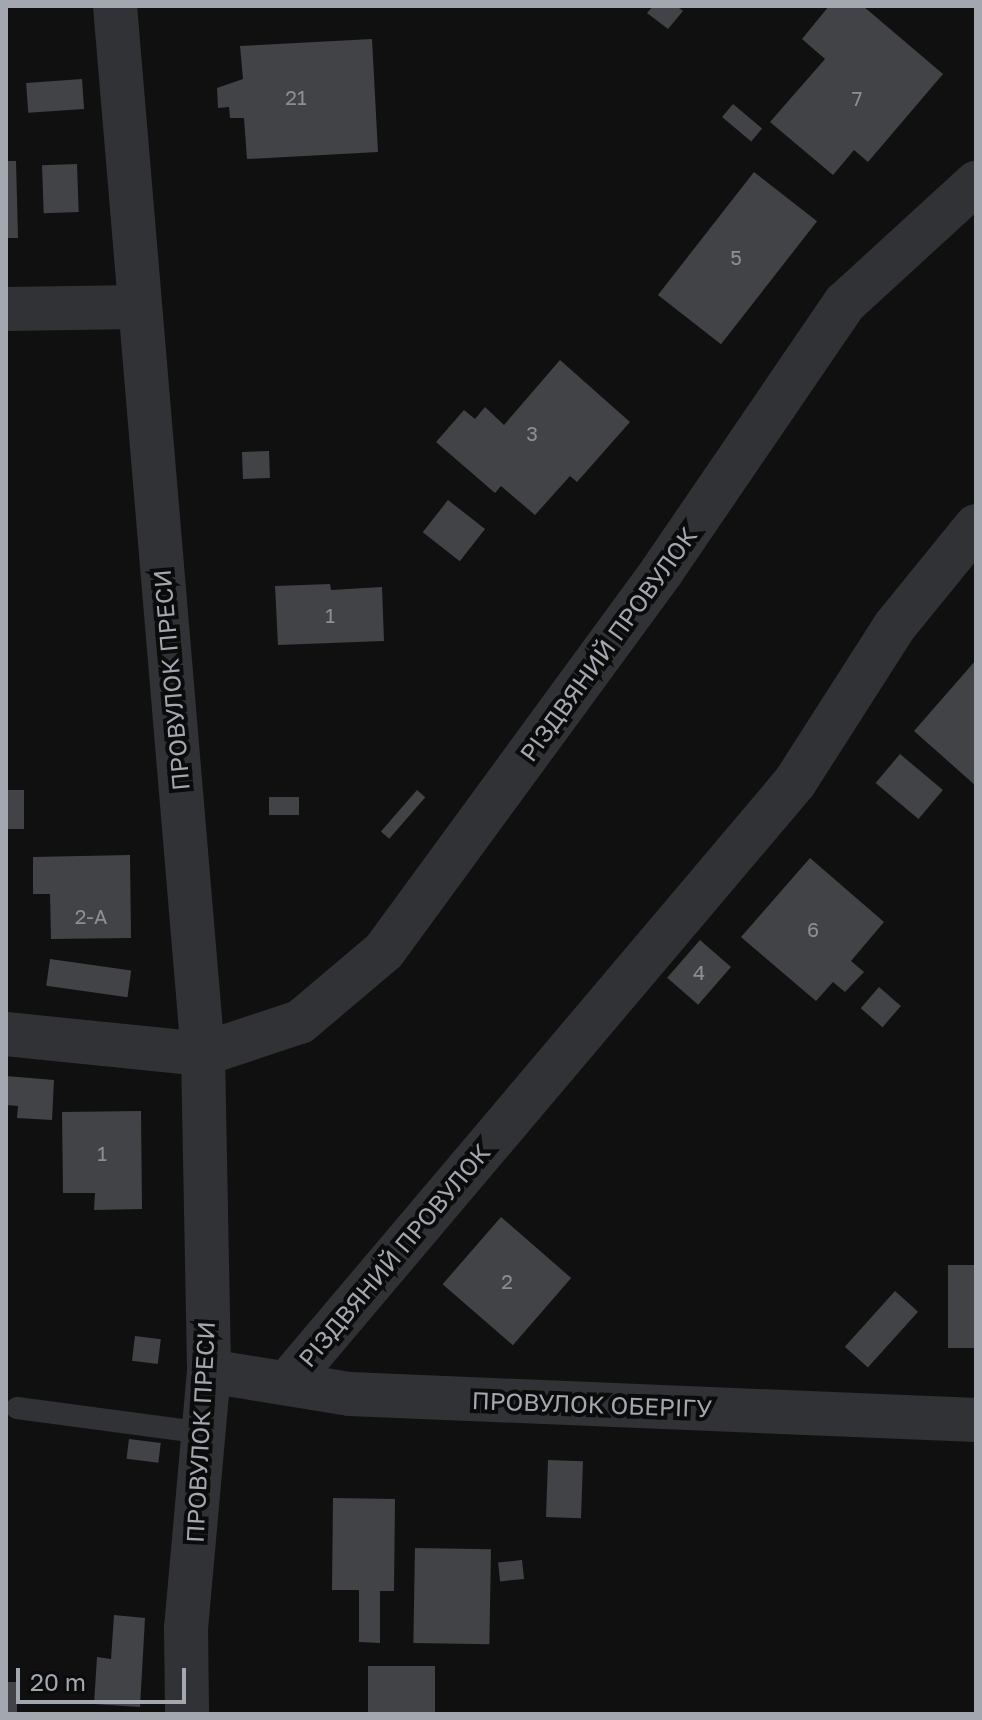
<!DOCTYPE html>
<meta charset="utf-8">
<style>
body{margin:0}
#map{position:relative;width:982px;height:1720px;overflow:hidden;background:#101011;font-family:"Golos Text",sans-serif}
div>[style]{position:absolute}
.building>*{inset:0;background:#424346;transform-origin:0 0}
.service>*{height:22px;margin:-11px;padding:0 11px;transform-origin:11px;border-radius:11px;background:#313235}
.minor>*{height:44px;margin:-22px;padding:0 22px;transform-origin:22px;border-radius:22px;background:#313235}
span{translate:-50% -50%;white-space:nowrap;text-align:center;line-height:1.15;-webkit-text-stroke:8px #0b0b0c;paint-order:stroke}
.number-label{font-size:20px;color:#8b8f96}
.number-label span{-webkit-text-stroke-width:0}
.street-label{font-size:24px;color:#a3a8b0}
.frame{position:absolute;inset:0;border:8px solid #a3a8b0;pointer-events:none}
.scale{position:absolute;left:16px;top:1668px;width:170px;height:36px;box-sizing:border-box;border:4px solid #a3a8b0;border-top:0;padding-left:10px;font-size:24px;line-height:28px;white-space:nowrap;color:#a3a8b0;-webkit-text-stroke:6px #0b0b0c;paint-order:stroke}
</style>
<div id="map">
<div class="building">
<div style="clip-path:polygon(653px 6px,677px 6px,683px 11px,668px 29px,647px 13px)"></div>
<div style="clip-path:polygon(829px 6px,863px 6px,943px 74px,868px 162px,854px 150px,833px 175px,770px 122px,825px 59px,802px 39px)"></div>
<div style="clip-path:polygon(372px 39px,378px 152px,247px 159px,244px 118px,230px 118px,229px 107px,218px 108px,217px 88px,243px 79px,240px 46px)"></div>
<div style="left:82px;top:79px;width:30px;height:56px;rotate:86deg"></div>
<div style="left:733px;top:104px;width:38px;height:17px;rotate:40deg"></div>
<div style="clip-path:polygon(6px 161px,16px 161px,18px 238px,6px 238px)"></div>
<div style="left:77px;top:164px;width:48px;height:35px;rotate:88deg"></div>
<div style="left:754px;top:172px;width:80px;height:156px;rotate:38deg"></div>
<div style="clip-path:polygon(560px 360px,630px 422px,577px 482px,570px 476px,535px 515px,501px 486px,495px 493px,436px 442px,464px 410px,475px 419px,485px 407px,504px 425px)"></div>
<div style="left:269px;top:451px;width:27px;height:27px;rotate:88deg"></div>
<div style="left:448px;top:500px;width:47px;height:41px;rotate:38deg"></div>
<div style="clip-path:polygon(330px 584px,331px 590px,382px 587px,384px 641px,278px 645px,275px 586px)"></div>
<div style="clip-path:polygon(976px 660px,976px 786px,914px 731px)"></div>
<div style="left:900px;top:754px;width:56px;height:38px;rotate:40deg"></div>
<div style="left:6px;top:790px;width:18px;height:39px"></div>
<div style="left:417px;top:790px;width:11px;height:55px;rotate:41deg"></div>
<div style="left:269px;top:797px;width:30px;height:18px"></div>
<div style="clip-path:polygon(130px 855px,131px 938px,51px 939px,50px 894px,33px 894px,33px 857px)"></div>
<div style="clip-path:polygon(810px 858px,884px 922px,851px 961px,864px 972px,845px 992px,833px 982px,816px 1001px,741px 937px)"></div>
<div style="left:700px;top:940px;width:41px;height:50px;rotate:41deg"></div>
<div style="left:50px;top:959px;width:82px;height:27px;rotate:8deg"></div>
<div style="left:879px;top:987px;width:29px;height:28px;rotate:41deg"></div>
<div style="clip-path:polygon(6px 1076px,54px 1080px,52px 1120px,17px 1118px,18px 1106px,6px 1105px)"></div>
<div style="clip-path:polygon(141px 1111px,142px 1209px,94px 1210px,95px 1193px,63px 1193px,62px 1112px)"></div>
<div style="left:501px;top:1217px;width:93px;height:89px;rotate:41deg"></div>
<div style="left:948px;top:1265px;width:28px;height:83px"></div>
<div style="left:895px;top:1291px;width:31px;height:75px;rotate:42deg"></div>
<div style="left:135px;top:1336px;width:26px;height:25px;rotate:7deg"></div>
<div style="left:129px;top:1439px;width:32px;height:20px;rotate:7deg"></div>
<div style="left:548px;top:1460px;width:35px;height:57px;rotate:2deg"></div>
<div style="clip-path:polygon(333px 1498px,395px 1499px,394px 1591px,380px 1591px,380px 1643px,359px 1642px,359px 1590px,332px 1590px)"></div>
<div style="left:415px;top:1548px;width:76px;height:95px;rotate:1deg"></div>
<div style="left:522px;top:1560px;width:19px;height:24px;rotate:84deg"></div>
<div style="clip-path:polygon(114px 1615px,145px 1618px,140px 1707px,94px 1704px,97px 1657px,111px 1659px)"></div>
<div style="left:368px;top:1666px;width:67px;height:48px"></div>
<div style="left:6px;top:1682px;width:11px;height:32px"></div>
</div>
<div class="service">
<div style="left:17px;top:1408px;width:189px;rotate:7.6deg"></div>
</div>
<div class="minor">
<div style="left:115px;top:6px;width:1052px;rotate:85.2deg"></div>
<div style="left:203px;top:1054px;width:317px;rotate:88.9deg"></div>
<div style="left:209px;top:1371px;width:257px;rotate:95.1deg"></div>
<div style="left:186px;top:1627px;width:87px;rotate:89.3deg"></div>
<div style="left:6px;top:309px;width:132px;rotate:-0.9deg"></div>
<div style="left:6px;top:1034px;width:198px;rotate:5.8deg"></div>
<div style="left:203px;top:1054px;width:102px;rotate:-18.3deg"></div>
<div style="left:300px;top:1022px;width:110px;rotate:-40.2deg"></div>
<div style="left:384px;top:951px;width:471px;rotate:-53.8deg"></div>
<div style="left:662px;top:571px;width:325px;rotate:-55.7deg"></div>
<div style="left:845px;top:303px;width:178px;rotate:-42.5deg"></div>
<div style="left:209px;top:1371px;width:143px;rotate:9.3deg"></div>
<div style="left:350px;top:1394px;width:627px;rotate:2.38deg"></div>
<div style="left:287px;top:1383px;width:787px;rotate:-49.79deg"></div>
<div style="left:795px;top:782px;width:184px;rotate:-57.4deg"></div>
<div style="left:894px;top:627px;width:130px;rotate:-50.9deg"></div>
</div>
<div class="number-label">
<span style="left:296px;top:97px">21</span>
<span style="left:857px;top:98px">7</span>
<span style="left:736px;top:257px">5</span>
<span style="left:532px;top:433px">3</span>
<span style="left:330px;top:615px">1</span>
<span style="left:91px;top:916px">2-А</span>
<span style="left:813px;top:929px">6</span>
<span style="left:699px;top:972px">4</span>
<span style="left:102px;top:1153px">1</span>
<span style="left:507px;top:1281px">2</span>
</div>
<div class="street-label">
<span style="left:608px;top:644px;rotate:-54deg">РІЗДВЯНИЙ ПРОВУЛОК</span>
<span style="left:171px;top:680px;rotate:-95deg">ПРОВУЛОК ПРЕСИ</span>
<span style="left:394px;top:1255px;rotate:-50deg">РІЗДВЯНИЙ ПРОВУЛОК</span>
<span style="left:592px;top:1404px;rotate:2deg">ПРОВУЛОК ОБЕРІГУ</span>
<span style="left:200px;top:1432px;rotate:-87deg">ПРОВУЛОК ПРЕСИ</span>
</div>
<div class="frame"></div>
<div class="scale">20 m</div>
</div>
